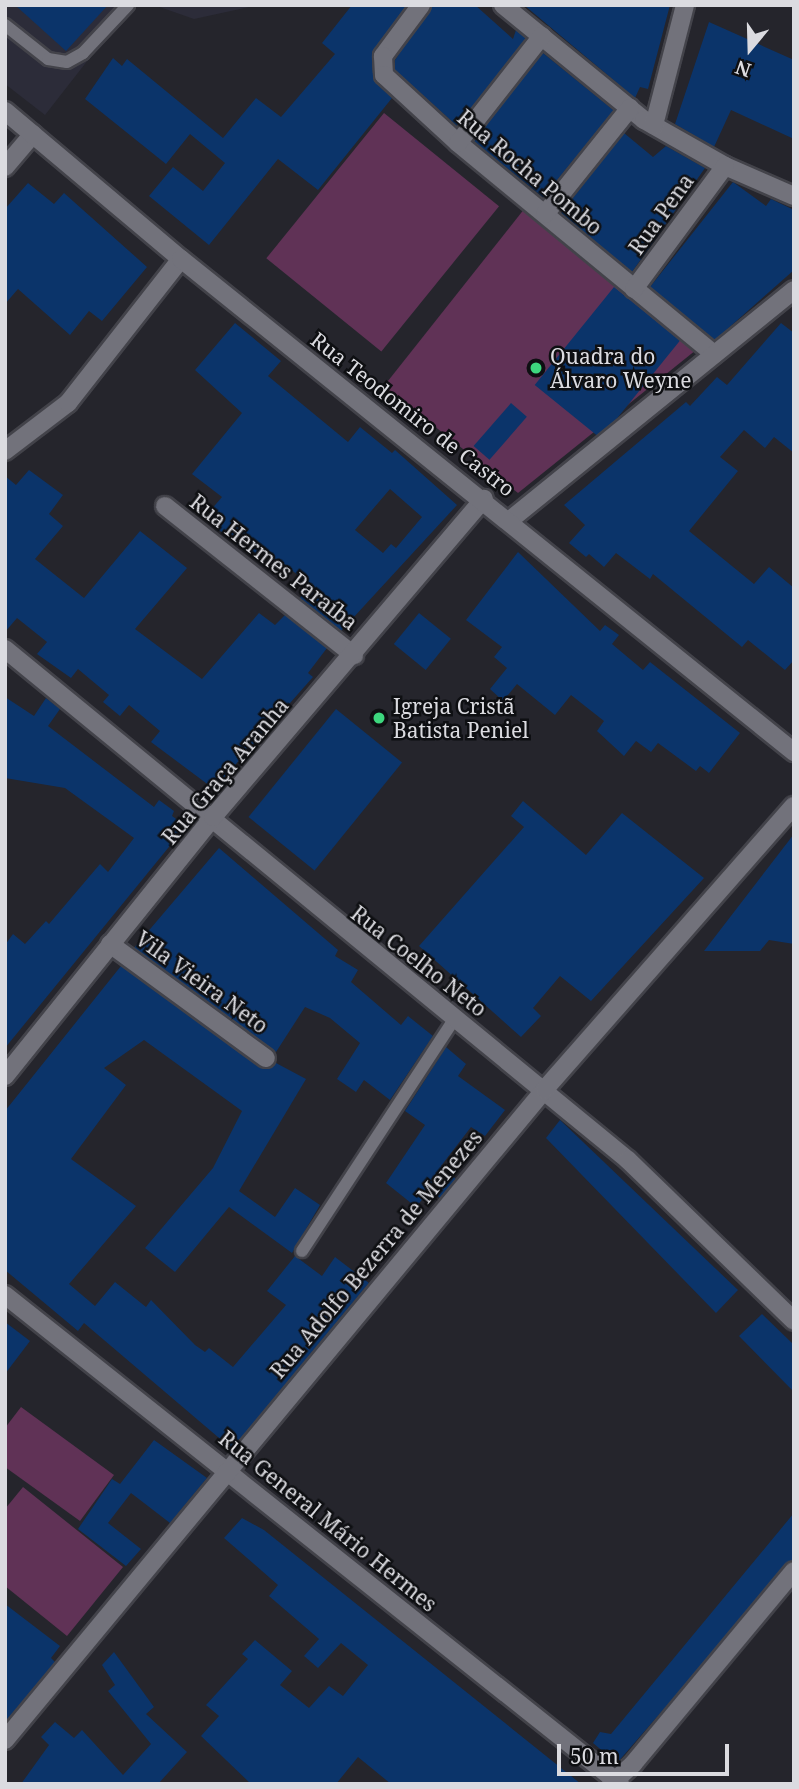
<!DOCTYPE html>
<meta charset="utf-8">
<style>
body{margin:0}
#map{position:relative;width:799px;height:1789px;overflow:hidden;background:#25252c;font-family:"Noto Serif",serif}
div>[style]{position:absolute}
.built>*{inset:0;background:#2c2c39}
.green>*{inset:0;background:#603256;transform-origin:0 0}
.building>*{inset:0;background:#0b346a;transform-origin:0 0}
.roads{filter:drop-shadow(2px 0 #43434a) drop-shadow(-2px 0 #43434a) drop-shadow(0 2px #43434a) drop-shadow(0 -2px #43434a)}
.service>*{height:12px;margin:-6px;padding:0 6px;transform-origin:6px;border-radius:6px;background:#72727b}
.minor>*{height:18px;margin:-9px;padding:0 9px;transform-origin:9px;border-radius:9px;background:#72727b}
.tertiary>*{height:18px;margin:-9px;padding:0 9px;transform-origin:9px;border-radius:9px;background:#72727b}
.dots>*{width:19px;height:19px;translate:-50% -50%;box-sizing:border-box;border:4px solid #0e0f12;border-radius:50%}
span{translate:-50% -50%;white-space:nowrap;text-align:center;line-height:1.15;-webkit-text-stroke:5px #0e0f12;paint-order:stroke}
.street-label{font-size:21px;color:#dbdbe0}
.poi-label{font-size:21px;color:#dbdbe0}
.left{translate:0 -50%;text-align:left}
.frame{position:absolute;inset:0;border:7px solid #dbdbe0;pointer-events:none}
.north{position:absolute;left:715px;top:14px;width:70px;height:70px;-webkit-text-stroke:5px #0e0f12;paint-order:stroke;rotate:199deg;font-size:19px;font-weight:700;line-height:28px;text-align:center;color:#dbdbe0}
.north::after{content:'';display:block;margin:auto;width:24px;height:32px;background:#dbdbe0;clip-path:polygon(50% 0,100% 100%,50% 72%,0 100%)}
.scale{position:absolute;left:557px;top:1744px;width:172px;height:32px;box-sizing:border-box;border:4px solid #dbdbe0;border-top:0;padding-left:9px;font-size:21px;line-height:24px;white-space:nowrap;color:#dbdbe0;-webkit-text-stroke:5px #0e0f12;paint-order:stroke}
</style>
<div id="map">
<div class="built">
<div style="clip-path:polygon(5px 5px,131px 5px,45px 115px,5px 84px)"></div>
<div style="clip-path:polygon(154px 5px,258px 5px,194px 19px)"></div>
</div>
<div class="green">
<div style="left:384px;top:113px;width:148px;height:187px;rotate:39deg"></div>
<div style="clip-path:polygon(525px 208px,696px 350px,518px 493px,384px 386px)"></div>
<div style="clip-path:polygon(21px 1407px,114px 1475px,80px 1521px,5px 1467px,5px 1428px)"></div>
<div style="clip-path:polygon(23px 1487px,123px 1567px,67px 1636px,5px 1586px,5px 1509px)"></div>
</div>
<div class="building">
<div style="clip-path:polygon(15px 5px,108px 5px,66px 51px)"></div>
<div style="clip-path:polygon(352px 5px,407px 5px,372px 56px,376px 83px,392px 98px,318px 190px,278px 159px,209px 245px,149px 196px,173px 167px,203px 191px,225px 163px,190px 134px,166px 164px,85px 99px,113px 58px,122px 66px,127px 59px,223px 138px,256px 98px,281px 117px,335px 54px,322px 43px)"></div>
<div style="clip-path:polygon(432px 5px,475px 5px,513px 39px,516px 30px,526px 38px,457px 126px,395px 70px,395px 60px)"></div>
<div style="clip-path:polygon(524px 5px,670px 5px,648px 89px,640px 87px,635px 98px)"></div>
<div style="clip-path:polygon(709px 22px,794px 60px,794px 139px,731px 110px,714px 147px,675px 124px)"></div>
<div style="left:543px;top:53px;width:91px;height:112px;rotate:39deg"></div>
<div style="clip-path:polygon(624px 133px,653px 157px,666px 146px,705px 168px,632px 272px,561px 213px)"></div>
<div style="clip-path:polygon(733px 182px,766px 206px,771px 199px,794px 210px,794px 270px,715px 340px,650px 287px)"></div>
<div style="clip-path:polygon(28px 183px,54px 204px,64px 193px,147px 267px,102px 321px,89px 311px,70px 335px,18px 289px,5px 304px,5px 209px)"></div>
<div style="left:614px;top:287px;width:85px;height:126px;rotate:39deg"></div>
<div style="clip-path:polygon(evenodd,235px 323px,281px 361px,268px 376px,348px 442px,360px 427px,392px 453px,395px 450px,457px 505px,341px 631px,300px 598px,310px 585px,278px 559px,269px 570px,204px 518px,222px 497px,192px 474px,242px 413px,195px 370px,235px 323px,390px 489px,422px 517px,396px 548px,391px 544px,383px 553px,355px 530px,390px 489px)"></div>
<div style="clip-path:polygon(781px 323px,794px 333px,794px 453px,774px 437px,765px 448px,744px 430px,720px 457px,738px 471px,689px 531px,754px 584px,769px 567px,794px 588px,794px 660px,785px 670px,748px 640px,742px 647px,653px 574px,650px 579px,616px 553px,604px 567px,589px 554px,586px 557px,569px 543px,585px 525px,564px 505px,686px 402px,690px 406px,717px 377px,727px 385px)"></div>
<div style="left:511px;top:403px;width:21px;height:57px;rotate:41deg"></div>
<div style="clip-path:polygon(29px 470px,63px 495px,49px 514px,63px 526px,35px 559px,84px 598px,140px 531px,187px 568px,135px 629px,202px 679px,259px 613px,275px 625px,285px 615px,327px 648px,308px 673px,313px 677px,214px 789px,151px 742px,160px 731px,129px 705px,120px 716px,103px 702px,109px 695px,78px 669px,71px 678px,37px 654px,47px 642px,17px 618px,5px 632px,5px 476px,16px 485px)"></div>
<div style="clip-path:polygon(518px 552px,600px 631px,605px 625px,619px 635px,612px 644px,643px 670px,650px 662px,740px 733px,709px 773px,700px 766px,696px 771px,658px 743px,651px 752px,636px 741px,624px 756px,597px 731px,604px 721px,571px 695px,555px 715px,517px 684px,503px 701px,490px 689px,507px 668px,494px 657px,502px 647px,466px 620px)"></div>
<div style="left:419px;top:613px;width:41px;height:40px;rotate:39deg"></div>
<div style="clip-path:polygon(5px 697px,34px 716px,46px 698px,60px 709px,48px 726px,154px 807px,159px 800px,174px 811px,172px 816px,186px 826px,5px 1048px,5px 945px,13px 934px,25px 944px,46px 921px,49px 924px,100px 864px,108px 872px,134px 838px,65px 788px,5px 778px)"></div>
<div style="left:336px;top:709px;width:85px;height:139px;rotate:39deg"></div>
<div style="clip-path:polygon(523px 801px,586px 855px,622px 813px,704px 878px,591px 1001px,560px 976px,533px 1008px,541px 1016px,521px 1037px,419px 946px,524px 827px,511px 816px)"></div>
<div style="clip-path:polygon(794px 834px,794px 944px,769px 940px,760px 951px,704px 951px)"></div>
<div style="clip-path:polygon(219px 848px,338px 950px,335px 956px,358px 970px,351px 982px,401px 1025px,408px 1016px,433px 1036px,390px 1100px,364px 1080px,356px 1092px,337px 1079px,360px 1043px,330px 1018px,305px 1007px,276px 1052px,134px 948px)"></div>
<div style="clip-path:polygon(121px 966px,259px 1067px,276px 1063px,306px 1079px,239px 1191px,275px 1217px,295px 1188px,320px 1205px,292px 1253px,229px 1207px,175px 1272px,145px 1248px,213px 1168px,242px 1111px,144px 1040px,104px 1068px,126px 1085px,71px 1159px,136px 1206px,69px 1284px,95px 1306px,115px 1282px,146px 1307px,151px 1300px,195px 1345px,205px 1352px,209px 1348px,233px 1367px,286px 1305px,267px 1291px,295px 1256px,322px 1276px,335px 1257px,369px 1283px,232px 1449px,84px 1323px,78px 1331px,5px 1270px,5px 1111px)"></div>
<div style="clip-path:polygon(446px 1047px,466px 1064px,458px 1076px,505px 1110px,485px 1136px,471px 1127px,441px 1166px,456px 1179px,440px 1198px,430px 1190px,416px 1207px,386px 1183px,425px 1125px,405px 1111px)"></div>
<div style="clip-path:polygon(560px 1120px,738px 1290px,716px 1313px,546px 1138px)"></div>
<div style="clip-path:polygon(762px 1314px,794px 1345px,794px 1392px,739px 1336px)"></div>
<div style="clip-path:polygon(5px 1322px,30px 1341px,5px 1374px)"></div>
<div style="clip-path:polygon(154px 1440px,207px 1478px,170px 1523px,131px 1493px,108px 1523px,141px 1549px,126px 1566px,78px 1529px,112px 1479px,120px 1484px)"></div>
<div style="clip-path:polygon(794px 1513px,794px 1559px,617px 1763px,593px 1743px,600px 1732px,611px 1734px)"></div>
<div style="clip-path:polygon(242px 1518px,264px 1530px,581px 1784px,391px 1784px,358px 1757px,336px 1784px,251px 1784px,201px 1736px,219px 1716px,206px 1705px,248px 1659px,242px 1654px,255px 1640px,292px 1671px,280px 1685px,309px 1708px,329px 1686px,343px 1696px,368px 1665px,341px 1643px,318px 1668px,304px 1656px,319px 1639px,269px 1596px,278px 1585px,224px 1538px)"></div>
<div style="clip-path:polygon(5px 1604px,60px 1646px,51px 1658px,55px 1662px,5px 1722px)"></div>
<div style="clip-path:polygon(114px 1652px,154px 1707px,146px 1714px,187px 1752px,158px 1784px,21px 1784px,49px 1745px,41px 1737px,55px 1722px,74px 1738px,82px 1730px,123px 1775px,151px 1744px,108px 1691px,115px 1685px,102px 1665px)"></div>
</div>
<div class="roads">
<div class="service">
<div style="left:5px;top:25px;width:55px;rotate:38.3deg"></div>
<div style="left:48px;top:59px;width:19px;rotate:9deg"></div>
<div style="left:67px;top:62px;width:18px;rotate:-29deg"></div>
<div style="left:83px;top:53px;width:66px;rotate:-46.8deg"></div>
<div style="left:302px;top:1251px;width:279px;rotate:-56.7deg"></div>
</div>
<div class="minor">
<div style="left:421px;top:5px;width:64px;rotate:126.7deg"></div>
<div style="left:383px;top:56px;width:19px;rotate:87deg"></div>
<div style="left:384px;top:75px;width:100px;rotate:42.6deg"></div>
<div style="left:458px;top:143px;width:332px;rotate:39.5deg"></div>
<div style="left:503px;top:5px;width:182px;rotate:39.2deg"></div>
<div style="left:644px;top:120px;width:93px;rotate:29.6deg"></div>
<div style="left:725px;top:166px;width:75px;rotate:23.5deg"></div>
<div style="left:654px;top:125px;width:124px;rotate:-75.5deg"></div>
<div style="left:458px;top:143px;width:136px;rotate:-51.9deg"></div>
<div style="left:5px;top:167px;width:43px;rotate:-49.7deg"></div>
<div style="left:545px;top:214px;width:136px;rotate:-51.3deg"></div>
<div style="left:634px;top:289px;width:153px;rotate:-53.5deg"></div>
<div style="left:5px;top:451px;width:79px;rotate:-37.3deg"></div>
<div style="left:68px;top:403px;width:183px;rotate:-51.9deg"></div>
<div style="left:165px;top:506px;width:241px;rotate:38.3deg"></div>
<div style="left:510px;top:520px;width:365px;rotate:-39deg"></div>
<div style="left:5px;top:649px;width:806px;rotate:39.36deg"></div>
<div style="left:628px;top:1160px;width:231px;rotate:44.1deg"></div>
<div style="left:110px;top:944px;width:193px;rotate:36.2deg"></div>
<div style="left:5px;top:1076px;width:332px;rotate:-51.2deg"></div>
<div style="left:213px;top:817px;width:418px;rotate:-49.6deg"></div>
<div style="left:5px;top:1295px;width:786px;rotate:38.49deg"></div>
<div style="left:5px;top:1740px;width:846px;rotate:-50.32deg"></div>
<div style="left:545px;top:1089px;width:377px;rotate:-48.7deg"></div>
<div style="left:611px;top:1784px;width:30px;rotate:-42deg"></div>
<div style="left:633px;top:1764px;width:251px;rotate:-50.2deg"></div>
</div>
<div class="tertiary">
<div style="left:5px;top:111px;width:230px;rotate:40.1deg"></div>
<div style="left:181px;top:259px;width:787px;rotate:38.81deg"></div>
</div>
</div>
<div class="dots">
<div style="left:536px;top:368px;background:#3dd77e"></div>
<div style="left:379px;top:718px;background:#3dd77e"></div>
</div>
<div class="street-label">
<span style="left:530px;top:172px;rotate:40deg">Rua Rocha Pombo</span>
<span style="left:661px;top:214px;rotate:-54deg">Rua Pena</span>
<span style="left:413px;top:414px;rotate:38deg">Rua Teodomiro de Castro</span>
<span style="left:274px;top:562px;rotate:38deg">Rua Hermes Paraíba</span>
<span style="left:225px;top:771px;rotate:-50deg">Rua Graça Aranha</span>
<span style="left:419px;top:961px;rotate:38deg">Rua Coelho Neto</span>
<span style="left:202px;top:982px;rotate:36deg">Vila Vieira Neto</span>
<span style="left:376px;top:1254px;rotate:-50deg">Rua Adolfo Bezerra de Menezes</span>
<span style="left:328px;top:1521px;rotate:39deg">Rua General Mário Hermes</span>
</div>
<div class="poi-label">
<span class="left" style="left:550px;top:368px">Quadra do<br>Álvaro Weyne</span>
<span class="left" style="left:393px;top:718px">Igreja Cristã<br>Batista Peniel</span>
</div>
<div class="frame"></div>
<div class="north">N</div>
<div class="scale">50 m</div>
</div>
